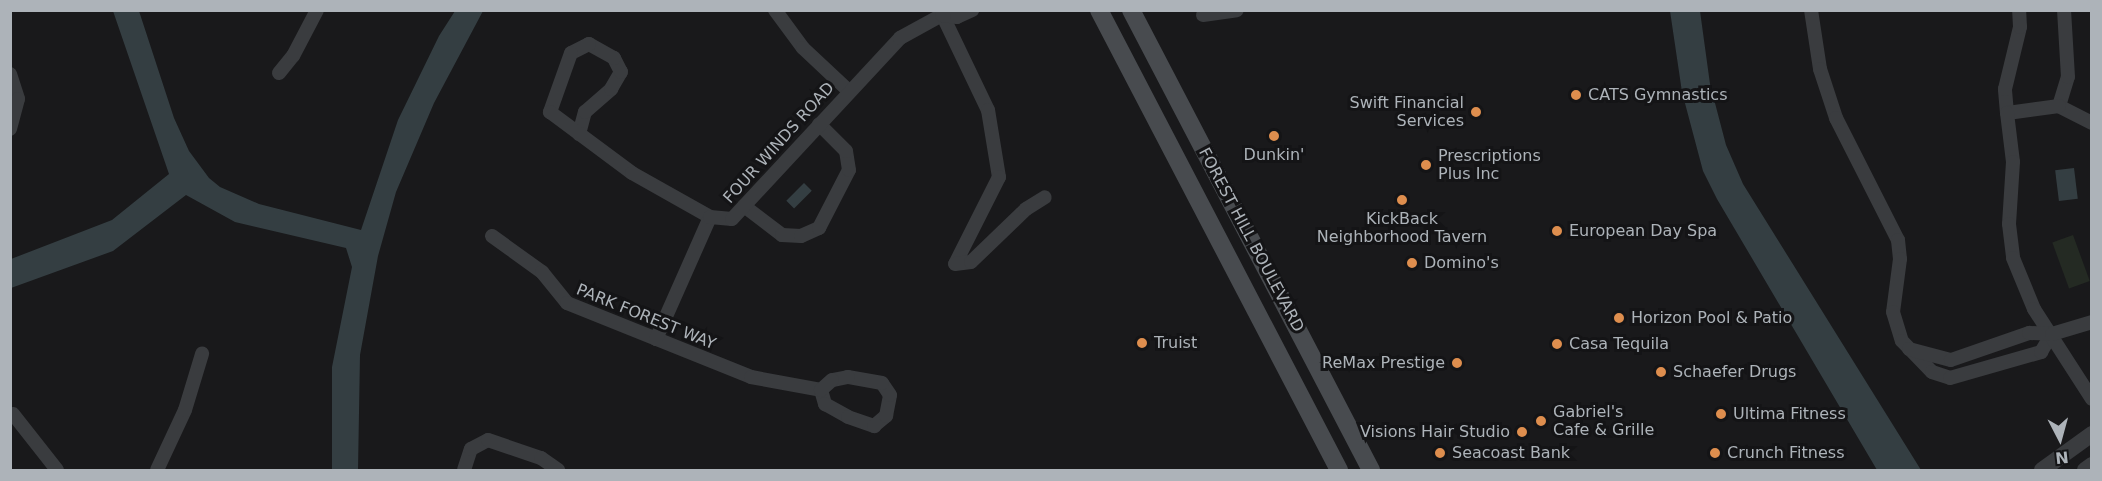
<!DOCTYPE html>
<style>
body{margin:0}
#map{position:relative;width:2102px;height:481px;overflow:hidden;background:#19191b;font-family:"DejaVu Sans",sans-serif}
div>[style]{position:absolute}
.green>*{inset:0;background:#242a23;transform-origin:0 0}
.water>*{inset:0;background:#343e42;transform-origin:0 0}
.minor>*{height:14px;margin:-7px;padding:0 7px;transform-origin:7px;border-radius:7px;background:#3a3c3f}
.tertiary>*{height:16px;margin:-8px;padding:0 8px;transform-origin:8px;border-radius:8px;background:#3a3c3f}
.secondary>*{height:18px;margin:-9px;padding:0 9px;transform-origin:9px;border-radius:9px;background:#484b4f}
.dots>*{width:16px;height:16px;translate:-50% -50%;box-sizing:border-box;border:3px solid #141416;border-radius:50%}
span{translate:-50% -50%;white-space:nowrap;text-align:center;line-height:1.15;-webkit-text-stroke:6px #141416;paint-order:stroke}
.poi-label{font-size:16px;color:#adb3b9}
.left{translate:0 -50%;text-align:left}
.right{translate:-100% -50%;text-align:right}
.street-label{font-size:16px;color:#adb3b9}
.frame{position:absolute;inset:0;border:12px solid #adb3b9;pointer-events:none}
.north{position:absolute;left:2030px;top:409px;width:60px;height:60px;-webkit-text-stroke:4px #141416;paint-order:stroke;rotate:174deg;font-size:16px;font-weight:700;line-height:24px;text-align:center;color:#adb3b9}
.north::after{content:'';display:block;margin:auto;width:21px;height:27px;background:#adb3b9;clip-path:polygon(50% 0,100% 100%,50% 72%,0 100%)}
</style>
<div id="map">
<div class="green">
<div style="left:2073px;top:235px;width:49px;height:22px;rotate:70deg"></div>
</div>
<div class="water">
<div style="clip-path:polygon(113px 11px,139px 11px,174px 118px,189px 151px,209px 178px,220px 187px,259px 204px,361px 230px,398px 120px,439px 36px,455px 11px,483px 11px,434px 103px,396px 192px,378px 256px,360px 355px,358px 470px,332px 470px,332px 367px,352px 267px,346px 248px,235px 222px,186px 195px,113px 251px,11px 288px,11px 259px,112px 220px,169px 174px)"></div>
<div style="clip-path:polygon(1670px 11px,1700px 11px,1710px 84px,1726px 145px,1743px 184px,1921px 470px,1877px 470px,1717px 199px,1703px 171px,1682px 92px)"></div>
<div style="left:2074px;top:168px;width:31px;height:19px;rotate:83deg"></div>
<div style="left:804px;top:183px;width:11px;height:25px;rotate:45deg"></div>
</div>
<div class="minor">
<div style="left:775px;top:10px;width:47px;rotate:53.6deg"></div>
<div style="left:803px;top:48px;width:63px;rotate:43.1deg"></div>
<div style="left:940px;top:10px;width:111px;rotate:64.4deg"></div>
<div style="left:988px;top:110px;width:68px;rotate:80.7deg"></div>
<div style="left:999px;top:177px;width:97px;rotate:116.8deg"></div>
<div style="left:1811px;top:10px;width:60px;rotate:81.3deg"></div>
<div style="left:1820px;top:69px;width:52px;rotate:71.9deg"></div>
<div style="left:1836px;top:118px;width:137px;rotate:63.1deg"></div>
<div style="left:1898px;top:240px;width:19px;rotate:84deg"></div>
<div style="left:1900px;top:259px;width:53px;rotate:97.5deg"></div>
<div style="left:1893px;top:312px;width:30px;rotate:73deg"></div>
<div style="left:1902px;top:341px;width:43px;rotate:45.9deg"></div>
<div style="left:1932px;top:372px;width:19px;rotate:18deg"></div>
<div style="left:1950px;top:378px;width:95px;rotate:-15.9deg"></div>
<div style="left:2041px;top:352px;width:21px;rotate:-59deg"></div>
<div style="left:1203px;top:15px;width:34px;rotate:-8deg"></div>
<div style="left:279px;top:73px;width:22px;rotate:-51deg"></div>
<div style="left:293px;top:56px;width:52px;rotate:-62.4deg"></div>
<div style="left:10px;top:74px;width:26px;rotate:72deg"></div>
<div style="left:18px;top:99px;width:31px;rotate:105deg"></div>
<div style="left:2059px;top:106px;width:30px;rotate:-73deg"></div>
<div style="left:2068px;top:77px;width:67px;rotate:-93.4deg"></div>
<div style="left:2007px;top:113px;width:24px;rotate:-95deg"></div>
<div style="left:2005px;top:89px;width:64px;rotate:-76.4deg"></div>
<div style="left:2020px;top:27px;width:17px;rotate:-93deg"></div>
<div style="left:2092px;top:123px;width:37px;rotate:-153deg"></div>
<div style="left:2059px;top:106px;width:52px;rotate:172.3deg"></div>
<div style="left:2007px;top:113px;width:49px;rotate:83deg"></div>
<div style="left:2013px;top:162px;width:62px;rotate:93.7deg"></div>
<div style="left:2009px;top:224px;width:34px;rotate:83deg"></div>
<div style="left:2013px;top:258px;width:55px;rotate:67.6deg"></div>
<div style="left:2034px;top:309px;width:107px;rotate:57.2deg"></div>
<div style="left:579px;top:134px;width:23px;rotate:-75deg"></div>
<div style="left:585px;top:112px;width:35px;rotate:-41deg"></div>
<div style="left:611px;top:89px;width:20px;rotate:-60deg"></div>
<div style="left:621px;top:72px;width:16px;rotate:-117deg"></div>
<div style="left:614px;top:58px;width:29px;rotate:-151deg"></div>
<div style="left:589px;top:44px;width:20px;rotate:153deg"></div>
<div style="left:571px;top:53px;width:63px;rotate:109.6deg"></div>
<div style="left:550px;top:112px;width:102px;rotate:36.6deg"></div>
<div style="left:632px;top:173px;width:90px;rotate:29.4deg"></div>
<div style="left:744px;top:206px;width:48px;rotate:37.3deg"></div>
<div style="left:782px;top:235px;width:19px;rotate:3deg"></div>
<div style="left:801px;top:236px;width:20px;rotate:-24deg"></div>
<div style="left:819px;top:228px;width:65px;rotate:-62.7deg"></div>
<div style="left:849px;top:170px;width:19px;rotate:-99deg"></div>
<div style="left:846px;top:151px;width:38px;rotate:-135deg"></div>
<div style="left:492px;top:236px;width:62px;rotate:35.8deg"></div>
<div style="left:542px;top:272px;width:40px;rotate:51deg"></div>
<div style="left:567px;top:303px;width:198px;rotate:21.9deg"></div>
<div style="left:751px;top:377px;width:71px;rotate:10.5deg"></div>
<div style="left:821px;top:390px;width:15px;rotate:74deg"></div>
<div style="left:825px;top:404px;width:26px;rotate:29deg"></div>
<div style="left:848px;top:417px;width:28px;rotate:19deg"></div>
<div style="left:874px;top:426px;width:16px;rotate:-40deg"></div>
<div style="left:886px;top:416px;width:21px;rotate:-79deg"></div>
<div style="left:890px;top:395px;width:14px;rotate:-124deg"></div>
<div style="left:882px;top:383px;width:35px;rotate:-170deg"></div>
<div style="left:848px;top:377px;width:16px;rotate:169deg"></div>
<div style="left:832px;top:380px;width:15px;rotate:138deg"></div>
<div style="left:955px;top:264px;width:16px;rotate:-7deg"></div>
<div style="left:971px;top:262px;width:76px;rotate:-43.9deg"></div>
<div style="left:1026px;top:209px;width:22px;rotate:-32deg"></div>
<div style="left:656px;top:339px;width:133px;rotate:-66.1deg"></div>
<div style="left:710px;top:217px;width:22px;rotate:5deg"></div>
<div style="left:732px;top:219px;width:247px;rotate:-47.1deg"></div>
<div style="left:900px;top:38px;width:48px;rotate:-28.7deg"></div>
<div style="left:942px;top:15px;width:15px;rotate:8deg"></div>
<div style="left:957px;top:17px;width:17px;rotate:-25deg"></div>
<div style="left:1909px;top:349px;width:43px;rotate:14.7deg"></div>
<div style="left:1951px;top:360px;width:83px;rotate:-19.1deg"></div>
<div style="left:2029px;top:333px;width:23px;rotate:2deg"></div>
<div style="left:2052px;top:334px;width:42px;rotate:-16.7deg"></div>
<div style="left:13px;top:414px;width:71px;rotate:51.8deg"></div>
<div style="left:157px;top:470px;width:66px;rotate:-65deg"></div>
<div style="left:185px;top:410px;width:59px;rotate:-73.1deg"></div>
<div style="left:464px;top:470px;width:22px;rotate:-72deg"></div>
<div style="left:471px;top:449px;width:19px;rotate:-28deg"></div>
<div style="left:488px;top:440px;width:56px;rotate:18.8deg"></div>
<div style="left:541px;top:458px;width:21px;rotate:35deg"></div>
</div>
<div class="tertiary">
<div style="left:2042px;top:470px;width:62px;rotate:-35.8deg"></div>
<div style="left:2085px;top:470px;width:9px;rotate:-36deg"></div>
</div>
<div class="secondary">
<div style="left:1099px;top:10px;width:519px;rotate:62.45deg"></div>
<div style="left:1131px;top:10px;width:519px;rotate:62.45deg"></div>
</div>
<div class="dots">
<div style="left:1576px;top:95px;background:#de8e4e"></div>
<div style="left:1476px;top:112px;background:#de8e4e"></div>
<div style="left:1274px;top:136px;background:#de8e4e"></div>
<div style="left:1426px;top:165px;background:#de8e4e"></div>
<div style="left:1402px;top:200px;background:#de8e4e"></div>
<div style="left:1557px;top:231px;background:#de8e4e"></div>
<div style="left:1412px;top:263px;background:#de8e4e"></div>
<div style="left:1619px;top:318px;background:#de8e4e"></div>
<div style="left:1142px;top:343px;background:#de8e4e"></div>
<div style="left:1557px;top:344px;background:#de8e4e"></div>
<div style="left:1457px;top:363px;background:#de8e4e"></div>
<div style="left:1661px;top:372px;background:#de8e4e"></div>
<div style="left:1721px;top:414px;background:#de8e4e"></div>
<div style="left:1541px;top:421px;background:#de8e4e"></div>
<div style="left:1522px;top:432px;background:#de8e4e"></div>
<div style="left:1440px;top:453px;background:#de8e4e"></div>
<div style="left:1715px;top:453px;background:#de8e4e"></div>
</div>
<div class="poi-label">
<span class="left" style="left:1588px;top:95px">CATS Gymnastics</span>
<span class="right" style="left:1464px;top:112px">Swift Financial<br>Services</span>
<span style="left:1274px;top:155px">Dunkin'</span>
<span class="left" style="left:1438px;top:165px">Prescriptions<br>Plus Inc</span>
<span style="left:1402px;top:228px">KickBack<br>Neighborhood Tavern</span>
<span class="left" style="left:1569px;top:231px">European Day Spa</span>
<span class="left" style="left:1424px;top:263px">Domino's</span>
<span class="left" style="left:1631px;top:318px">Horizon Pool &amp; Patio</span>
<span class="left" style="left:1154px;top:343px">Truist</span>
<span class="left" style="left:1569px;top:344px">Casa Tequila</span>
<span class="right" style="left:1445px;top:363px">ReMax Prestige</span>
<span class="left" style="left:1673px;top:372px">Schaefer Drugs</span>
<span class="left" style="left:1553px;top:421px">Gabriel's<br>Cafe &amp; Grille</span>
<span class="left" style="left:1733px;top:414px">Ultima Fitness</span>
<span class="right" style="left:1510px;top:432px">Visions Hair Studio</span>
<span class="left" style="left:1452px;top:453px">Seacoast Bank</span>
<span class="left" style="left:1727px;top:453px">Crunch Fitness</span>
</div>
<div class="street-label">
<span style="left:779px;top:143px;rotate:-48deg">FOUR WINDS ROAD</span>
<span style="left:1251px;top:240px;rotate:62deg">FOREST HILL BOULEVARD</span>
<span style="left:646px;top:317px;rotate:22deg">PARK FOREST WAY</span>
</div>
<div class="frame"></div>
<div class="north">N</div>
</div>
